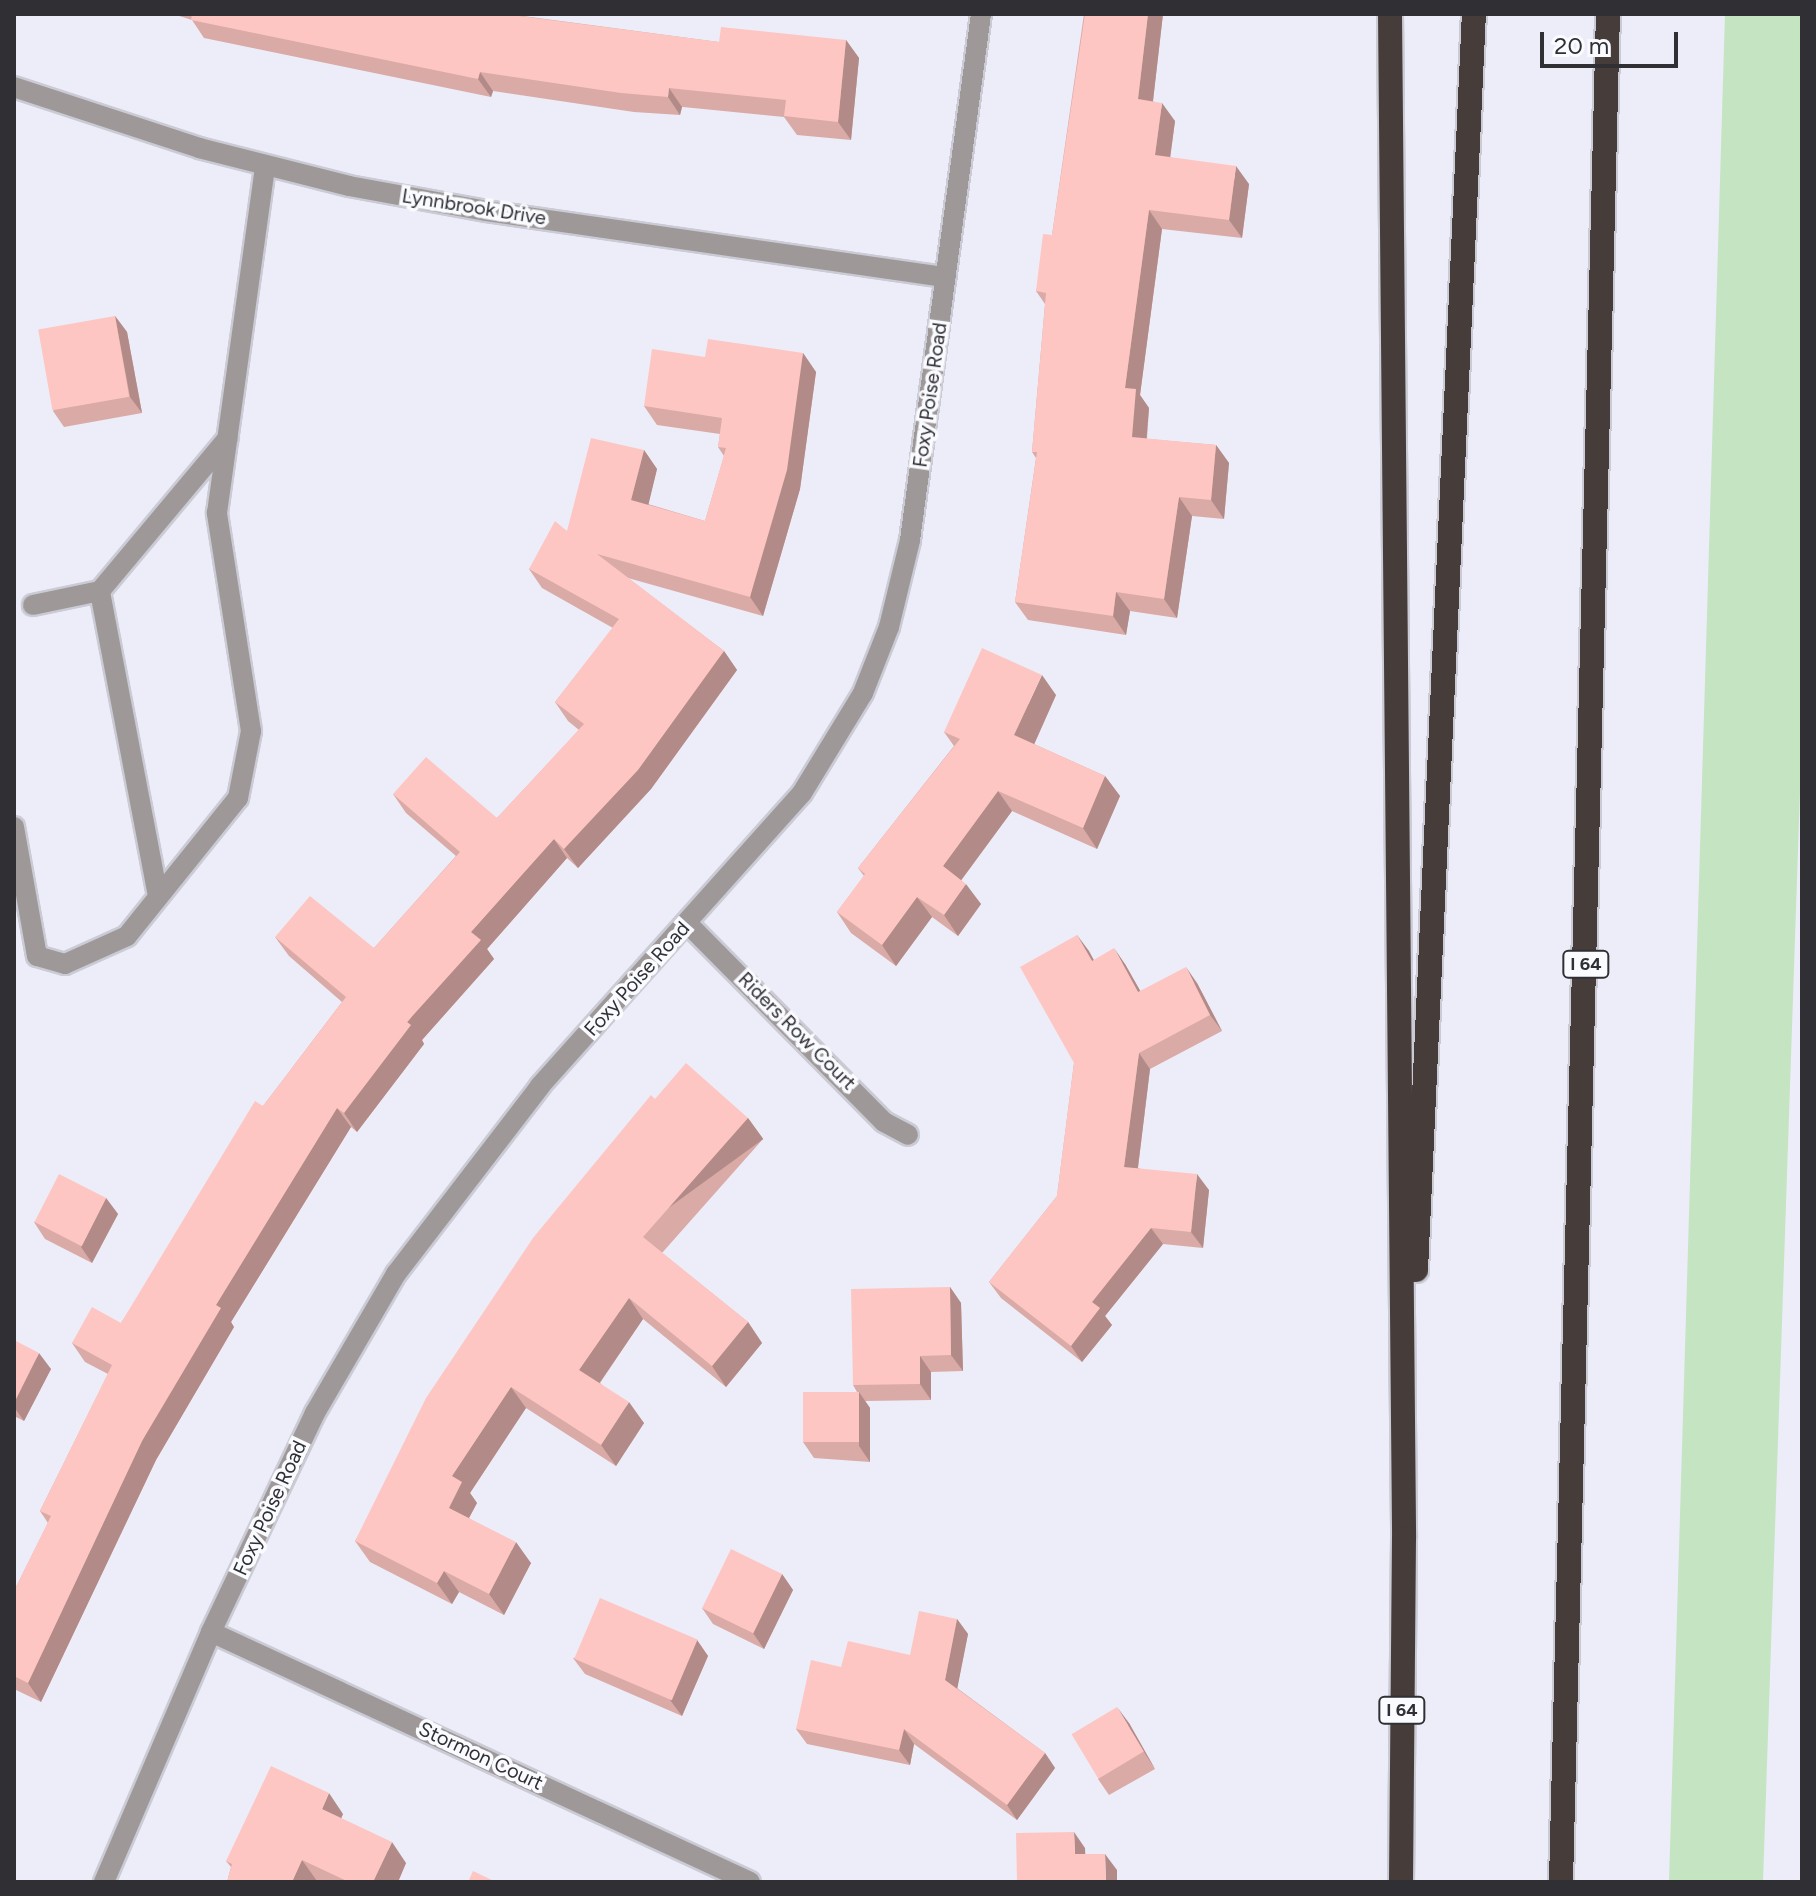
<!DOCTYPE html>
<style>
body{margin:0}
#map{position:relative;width:1816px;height:1896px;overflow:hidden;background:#ecedf8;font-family:Figtree,sans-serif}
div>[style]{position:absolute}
.green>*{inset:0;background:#c5e4c2}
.roads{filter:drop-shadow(2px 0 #cacbd5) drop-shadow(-2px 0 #cacbd5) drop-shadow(0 2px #cacbd5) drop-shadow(0 -2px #cacbd5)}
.lane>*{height:20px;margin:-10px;padding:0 10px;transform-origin:10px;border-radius:10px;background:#9e9898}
.street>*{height:20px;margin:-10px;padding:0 10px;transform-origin:10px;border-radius:10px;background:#9e9898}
.highway>*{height:24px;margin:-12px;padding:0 12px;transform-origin:12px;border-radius:12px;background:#463c3a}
.wall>*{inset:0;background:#daaaa7}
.shaded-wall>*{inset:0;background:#b28b88;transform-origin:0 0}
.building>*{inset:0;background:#fec6c2;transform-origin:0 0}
span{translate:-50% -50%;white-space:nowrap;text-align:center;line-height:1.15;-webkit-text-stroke:7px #fafbff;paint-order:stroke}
.shield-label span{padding:2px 6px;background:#fafbff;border:2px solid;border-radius:6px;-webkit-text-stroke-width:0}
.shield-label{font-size:18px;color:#303034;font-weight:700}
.street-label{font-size:20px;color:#303034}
.frame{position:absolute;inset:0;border:16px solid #303034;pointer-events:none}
.scale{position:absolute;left:1540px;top:32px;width:138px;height:36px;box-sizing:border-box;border:4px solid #303034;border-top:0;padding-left:10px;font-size:24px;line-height:28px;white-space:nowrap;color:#303034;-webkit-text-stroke:6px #fafbff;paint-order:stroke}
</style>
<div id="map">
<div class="green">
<div style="clip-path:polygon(1725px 14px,1802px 14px,1802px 732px,1763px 1882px,1669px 1882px)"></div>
</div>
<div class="roads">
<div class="lane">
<div style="left:33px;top:605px;width:68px;rotate:-11.8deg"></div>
<div style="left:14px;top:827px;width:131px;rotate:79.9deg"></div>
<div style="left:37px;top:956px;width:29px;rotate:16deg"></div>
<div style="left:65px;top:964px;width:68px;rotate:-24.3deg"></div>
<div style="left:127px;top:936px;width:177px;rotate:-51.2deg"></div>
<div style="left:238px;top:798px;width:68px;rotate:-79deg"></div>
<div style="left:251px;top:731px;width:221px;rotate:-98.9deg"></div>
<div style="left:217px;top:513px;width:351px;rotate:-82.1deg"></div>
<div style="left:158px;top:896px;width:310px;rotate:-100.8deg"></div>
<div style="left:100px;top:591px;width:199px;rotate:-50.1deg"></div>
</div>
<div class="street">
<div style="left:14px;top:87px;width:195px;rotate:18.2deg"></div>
<div style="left:199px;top:148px;width:155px;rotate:14.2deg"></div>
<div style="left:349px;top:186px;width:139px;rotate:10.3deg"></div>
<div style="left:486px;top:211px;width:464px;rotate:8.2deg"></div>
<div style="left:688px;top:924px;width:279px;rotate:45.3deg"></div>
<div style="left:884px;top:1122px;width:27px;rotate:28deg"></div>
<div style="left:211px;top:1632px;width:594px;rotate:24.88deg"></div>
<div style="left:104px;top:1882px;width:272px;rotate:-66.8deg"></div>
<div style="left:211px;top:1632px;width:242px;rotate:-64.6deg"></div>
<div style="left:315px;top:1413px;width:161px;rotate:-59.8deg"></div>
<div style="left:396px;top:1274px;width:237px;rotate:-52.5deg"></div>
<div style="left:540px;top:1086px;width:393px;rotate:-48.2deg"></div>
<div style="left:802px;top:793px;width:117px;rotate:-58.6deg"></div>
<div style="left:863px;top:693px;width:71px;rotate:-68.5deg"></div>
<div style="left:889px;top:627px;width:89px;rotate:-76.4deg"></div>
<div style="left:910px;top:540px;width:531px;rotate:-82.31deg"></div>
</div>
<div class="highway">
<div style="left:1390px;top:14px;width:1524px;rotate:89.47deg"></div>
<div style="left:1404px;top:1538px;width:344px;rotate:90.5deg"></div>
<div style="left:1416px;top:1270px;width:1257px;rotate:-87.36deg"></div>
<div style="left:1561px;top:1882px;width:1869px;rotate:-88.56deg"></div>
</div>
</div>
<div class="wall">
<div style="clip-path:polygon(173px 14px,508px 14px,719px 42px,846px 40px,859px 58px,851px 140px,797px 135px,784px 117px,682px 107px,680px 115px,634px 112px,493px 91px,491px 97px,204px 38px,192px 20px)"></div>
<div style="clip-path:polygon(1084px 14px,1163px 14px,1153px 101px,1175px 121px,1170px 157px,1249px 184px,1242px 238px,1162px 229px,1140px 395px,1149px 408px,1147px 439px,1216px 445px,1229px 463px,1224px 519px,1192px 516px,1177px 618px,1130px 611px,1126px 635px,1028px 620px,1015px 602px,1036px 458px,1032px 452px,1045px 304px,1036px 291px,1052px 235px)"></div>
<div style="clip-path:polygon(115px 316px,127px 332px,142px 413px,64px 427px,53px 411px)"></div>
<div style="clip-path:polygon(803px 353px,816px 372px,800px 489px,763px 616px,628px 578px,724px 651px,737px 670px,651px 789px,578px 868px,567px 858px,487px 949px,494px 959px,422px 1040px,424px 1044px,357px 1132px,351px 1127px,231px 1322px,234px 1327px,156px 1460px,41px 1702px,14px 1689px,14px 1591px,48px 1523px,40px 1511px,108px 1374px,85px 1362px,72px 1343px,121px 1323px,263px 1106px,342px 1002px,289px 956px,275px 937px,374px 948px,456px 856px,406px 813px,393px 794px,497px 818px,579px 730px,568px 721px,555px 702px,613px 628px,542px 588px,529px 569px,567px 531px,644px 450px,657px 469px,648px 504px,705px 521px,724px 456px,718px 447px,720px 434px,657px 425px,644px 406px,705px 357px)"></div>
<div style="clip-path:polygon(1056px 695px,1034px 744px,1105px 776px,1120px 796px,1097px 849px,1012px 811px,961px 880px,981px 904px,958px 936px,932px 917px,896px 966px,851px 933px,837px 912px,864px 876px,858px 868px,954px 746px,944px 732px)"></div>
<div style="clip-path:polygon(1077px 935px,1093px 960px,1125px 964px,1140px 991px,1197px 983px,1222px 1031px,1150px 1069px,1138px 1168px,1209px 1190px,1203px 1248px,1163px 1244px,1105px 1316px,1112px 1325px,1082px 1362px,1001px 1298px,989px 1282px,1057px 1196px,1074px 1063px)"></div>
<div style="clip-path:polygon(655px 1099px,748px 1118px,763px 1139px,662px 1253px,748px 1322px,762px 1343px,726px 1387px,643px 1319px,600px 1383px,644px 1423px,616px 1466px,526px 1408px,470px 1493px,477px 1503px,469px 1518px,531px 1563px,504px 1615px,459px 1592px,452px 1604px,370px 1562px,355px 1541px)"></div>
<div style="clip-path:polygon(106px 1198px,118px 1214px,92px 1263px,45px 1239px,34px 1222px)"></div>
<div style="clip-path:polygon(950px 1287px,961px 1303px,963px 1371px,931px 1372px,931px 1400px,865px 1401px,870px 1408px,870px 1462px,814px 1458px,803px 1442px,857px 1392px,853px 1385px)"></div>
<div style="clip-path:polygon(14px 1340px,51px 1369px,24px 1421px,14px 1416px)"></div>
<div style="clip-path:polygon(782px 1574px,793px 1590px,764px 1649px,713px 1624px,702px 1608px)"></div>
<div style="clip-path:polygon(957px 1619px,968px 1634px,957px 1688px,1045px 1753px,1055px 1768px,1017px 1820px,914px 1744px,910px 1765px,807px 1744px,796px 1729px,841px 1667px,910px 1655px)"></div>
<div style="clip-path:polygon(697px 1640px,708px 1656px,682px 1716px,585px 1674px,573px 1658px)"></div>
<div style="clip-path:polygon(1129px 1723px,1155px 1769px,1109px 1795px,1098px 1779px)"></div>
<div style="clip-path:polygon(343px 1814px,341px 1818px,406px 1863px,398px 1882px,319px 1882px,317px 1881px,316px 1882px,227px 1882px,231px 1867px,226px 1861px)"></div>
</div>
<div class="shaded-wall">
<div style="clip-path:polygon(1148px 14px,1163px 14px,1151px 118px,1138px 99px)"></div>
<div style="clip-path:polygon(846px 40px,859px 58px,851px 140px,838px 122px)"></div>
<div style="clip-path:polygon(480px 72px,493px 91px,491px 97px,478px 79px)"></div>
<div style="clip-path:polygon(669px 88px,682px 107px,680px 115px,668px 97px)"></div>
<div style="clip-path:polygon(1162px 103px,1175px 121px,1168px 174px,1155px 155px)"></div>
<div style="clip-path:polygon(1236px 166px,1249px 184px,1242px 238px,1229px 220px)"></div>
<div style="clip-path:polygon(1149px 210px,1162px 229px,1140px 395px,1149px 408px,1145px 456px,1132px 437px,1125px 388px)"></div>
<div style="clip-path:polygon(115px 316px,127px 332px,142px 413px,130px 397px)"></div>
<div style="clip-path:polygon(803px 353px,816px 372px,800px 489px,763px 616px,750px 597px)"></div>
<div style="clip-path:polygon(1216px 445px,1229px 463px,1224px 519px,1211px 500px)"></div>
<div style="clip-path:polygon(644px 450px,657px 469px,645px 519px,631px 500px)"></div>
<div style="clip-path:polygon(1179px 497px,1192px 516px,1177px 618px,1164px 599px)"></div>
<div style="clip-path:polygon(1116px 592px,1130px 611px,1126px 635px,1113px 616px)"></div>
<div style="clip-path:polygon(724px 651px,737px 670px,651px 789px,578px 868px,564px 849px)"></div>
<div style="clip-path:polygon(1042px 675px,1056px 695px,1029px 756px,1014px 735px)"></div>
<div style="clip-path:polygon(1105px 776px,1120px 796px,1097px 849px,1083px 828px)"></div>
<div style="clip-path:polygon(998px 791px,1012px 811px,957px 886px,943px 866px)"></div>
<div style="clip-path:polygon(554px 839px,567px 858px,487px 949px,494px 959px,422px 1040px,424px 1044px,357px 1132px,344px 1113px,471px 932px)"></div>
<div style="clip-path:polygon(966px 884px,981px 904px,958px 936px,944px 915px)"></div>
<div style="clip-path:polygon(917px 897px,932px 917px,896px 966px,882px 945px)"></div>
<div style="clip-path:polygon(1077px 935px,1089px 951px,1103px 977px,1092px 961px)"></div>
<div style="clip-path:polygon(1114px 948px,1125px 964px,1150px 1008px,1138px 992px)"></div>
<div style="clip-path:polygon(1186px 967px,1197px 983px,1222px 1031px,1210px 1015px)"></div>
<div style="clip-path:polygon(1139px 1053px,1150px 1069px,1136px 1183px,1124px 1167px)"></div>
<div style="clip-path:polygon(337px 1108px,351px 1127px,231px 1322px,234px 1327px,156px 1460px,41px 1702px,28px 1683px,142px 1441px,216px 1305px)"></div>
<div style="left:748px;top:1118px;width:26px;height:159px;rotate:54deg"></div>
<div style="clip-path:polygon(1197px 1174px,1209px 1190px,1203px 1248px,1191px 1232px)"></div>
<div style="clip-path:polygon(106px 1198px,118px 1214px,92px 1263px,81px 1247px)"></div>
<div style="clip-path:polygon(1151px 1228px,1163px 1244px,1105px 1316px,1112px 1325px,1082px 1362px,1071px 1346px,1092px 1302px)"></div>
<div style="clip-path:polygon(950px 1287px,961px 1303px,963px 1371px,951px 1355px)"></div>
<div style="clip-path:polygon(629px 1298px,643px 1319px,594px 1391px,579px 1370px)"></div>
<div style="clip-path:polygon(748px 1322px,762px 1343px,726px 1387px,712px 1366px)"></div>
<div style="clip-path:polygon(39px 1353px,51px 1369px,24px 1421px,14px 1407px,14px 1403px)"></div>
<div style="clip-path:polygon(920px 1356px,931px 1372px,931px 1400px,920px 1384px)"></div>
<div style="clip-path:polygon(511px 1387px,526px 1408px,470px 1493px,477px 1503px,463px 1529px,449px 1508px,452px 1476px)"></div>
<div style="clip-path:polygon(859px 1392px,870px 1408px,870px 1462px,859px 1446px)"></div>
<div style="clip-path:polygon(629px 1402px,644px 1423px,616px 1466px,601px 1445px)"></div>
<div style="clip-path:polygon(516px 1542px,531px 1563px,504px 1615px,489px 1594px)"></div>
<div style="clip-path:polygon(444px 1571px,459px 1592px,452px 1604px,437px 1583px)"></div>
<div style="clip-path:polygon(782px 1574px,793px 1590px,764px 1649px,753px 1633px)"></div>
<div style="clip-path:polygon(957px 1619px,968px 1634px,956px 1695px,945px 1680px)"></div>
<div style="clip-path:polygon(697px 1640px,708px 1656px,682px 1716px,670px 1700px)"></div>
<div style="clip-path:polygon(1117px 1707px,1129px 1723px,1155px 1769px,1144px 1752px)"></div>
<div style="clip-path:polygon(904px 1729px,914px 1744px,910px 1765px,899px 1750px)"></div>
<div style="clip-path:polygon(1045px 1753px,1055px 1768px,1017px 1820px,1007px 1805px)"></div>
<div style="clip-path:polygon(329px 1793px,343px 1814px,336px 1830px,322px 1809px)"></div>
<div style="clip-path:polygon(1074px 1832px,1085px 1848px,1086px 1870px,1075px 1854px)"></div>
<div style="clip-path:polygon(392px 1842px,406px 1863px,398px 1882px,373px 1882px)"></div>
<div style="clip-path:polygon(1105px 1854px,1117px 1870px,1117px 1882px,1106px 1882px)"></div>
<div style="clip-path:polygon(302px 1860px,317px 1881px,316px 1882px,292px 1882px)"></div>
</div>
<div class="building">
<div style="clip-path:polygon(192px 14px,504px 14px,719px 42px,721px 27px,846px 40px,838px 122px,784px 116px,786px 100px,669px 88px,668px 97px,621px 93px,480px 72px,478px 79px,191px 20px)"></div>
<div style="clip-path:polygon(1085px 14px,1148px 14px,1138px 99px,1162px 103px,1155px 155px,1236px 166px,1229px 220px,1149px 210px,1125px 388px,1136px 389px,1132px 437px,1216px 445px,1211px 500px,1179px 497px,1164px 599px,1116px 592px,1113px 616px,1015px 602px,1037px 452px,1032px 452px,1046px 293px,1036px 291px,1043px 234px,1052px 235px)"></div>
<div style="left:115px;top:316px;width:82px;height:78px;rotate:80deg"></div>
<div style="clip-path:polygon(708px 339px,803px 353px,787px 470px,750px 597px,597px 554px,724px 651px,638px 770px,564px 849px,554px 839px,471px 932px,481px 940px,407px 1022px,411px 1025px,344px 1113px,337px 1108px,216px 1305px,221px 1308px,142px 1441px,28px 1683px,14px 1676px,14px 1591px,51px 1516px,40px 1511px,112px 1365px,72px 1343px,92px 1307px,121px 1323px,255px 1101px,263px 1106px,346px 997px,275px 937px,310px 896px,374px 948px,460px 852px,393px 794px,426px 757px,497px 818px,584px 724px,555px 702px,619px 619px,529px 569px,555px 521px,567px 531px,591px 438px,644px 450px,631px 500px,705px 521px,726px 448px,718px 447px,722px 418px,644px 406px,652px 349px,705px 357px)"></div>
<div style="clip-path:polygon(982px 648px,1042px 675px,1014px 735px,1105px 776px,1083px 828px,998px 791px,943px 866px,966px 884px,944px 915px,917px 897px,882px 945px,837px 912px,865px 874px,858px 868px,960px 739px,944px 732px)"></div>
<div style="clip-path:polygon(1077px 935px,1092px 961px,1114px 948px,1138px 992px,1186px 967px,1210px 1015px,1139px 1053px,1124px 1167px,1197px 1174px,1191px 1232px,1151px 1228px,1092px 1302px,1100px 1308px,1071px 1346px,989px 1282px,1057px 1196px,1074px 1063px,1020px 967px)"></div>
<div style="clip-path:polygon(686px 1063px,748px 1118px,643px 1237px,748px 1322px,712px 1366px,629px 1298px,579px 1370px,629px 1402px,601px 1445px,511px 1387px,452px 1476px,462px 1482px,449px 1508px,516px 1542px,489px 1594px,444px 1571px,437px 1583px,355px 1541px,426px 1398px,533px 1238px,651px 1095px,655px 1099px)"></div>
<div style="left:59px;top:1174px;width:53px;height:54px;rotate:27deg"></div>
<div style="clip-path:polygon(950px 1287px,951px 1355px,920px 1356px,920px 1384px,853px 1385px,851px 1289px)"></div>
<div style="clip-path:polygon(14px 1340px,39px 1353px,14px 1403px)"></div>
<div style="left:803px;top:1392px;width:56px;height:50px"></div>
<div style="left:731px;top:1549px;width:57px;height:66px;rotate:26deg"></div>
<div style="left:600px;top:1598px;width:106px;height:66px;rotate:23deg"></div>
<div style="clip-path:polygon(919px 1611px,957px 1619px,945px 1680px,1045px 1753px,1007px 1805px,904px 1729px,899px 1750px,796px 1729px,811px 1660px,841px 1667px,848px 1641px,910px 1655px)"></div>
<div style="left:1117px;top:1707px;width:52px;height:53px;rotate:59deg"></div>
<div style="clip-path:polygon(271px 1766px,329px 1793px,322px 1809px,392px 1842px,373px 1882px,349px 1882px,302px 1860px,292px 1882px,227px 1882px,232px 1864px,226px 1861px)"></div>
<div style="clip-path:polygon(1074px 1832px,1075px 1854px,1105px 1854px,1106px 1882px,1017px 1882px,1016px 1833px)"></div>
<div style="clip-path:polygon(473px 1871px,496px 1882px,468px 1882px)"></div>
</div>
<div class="shield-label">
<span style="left:1586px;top:964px">I 64</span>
<span style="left:1402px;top:1710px">I 64</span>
</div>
<div class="street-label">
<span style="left:474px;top:207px;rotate:9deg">Lynnbrook Drive</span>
<span style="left:930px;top:395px;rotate:-82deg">Foxy Poise Road</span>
<span style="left:637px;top:979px;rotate:-48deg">Foxy Poise Road</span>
<span style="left:797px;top:1031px;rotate:45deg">Riders Row Court</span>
<span style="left:270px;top:1508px;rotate:-65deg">Foxy Poise Road</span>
<span style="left:481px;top:1756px;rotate:25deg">Stormon Court</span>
</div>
<div class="frame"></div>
<div class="scale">20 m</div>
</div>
